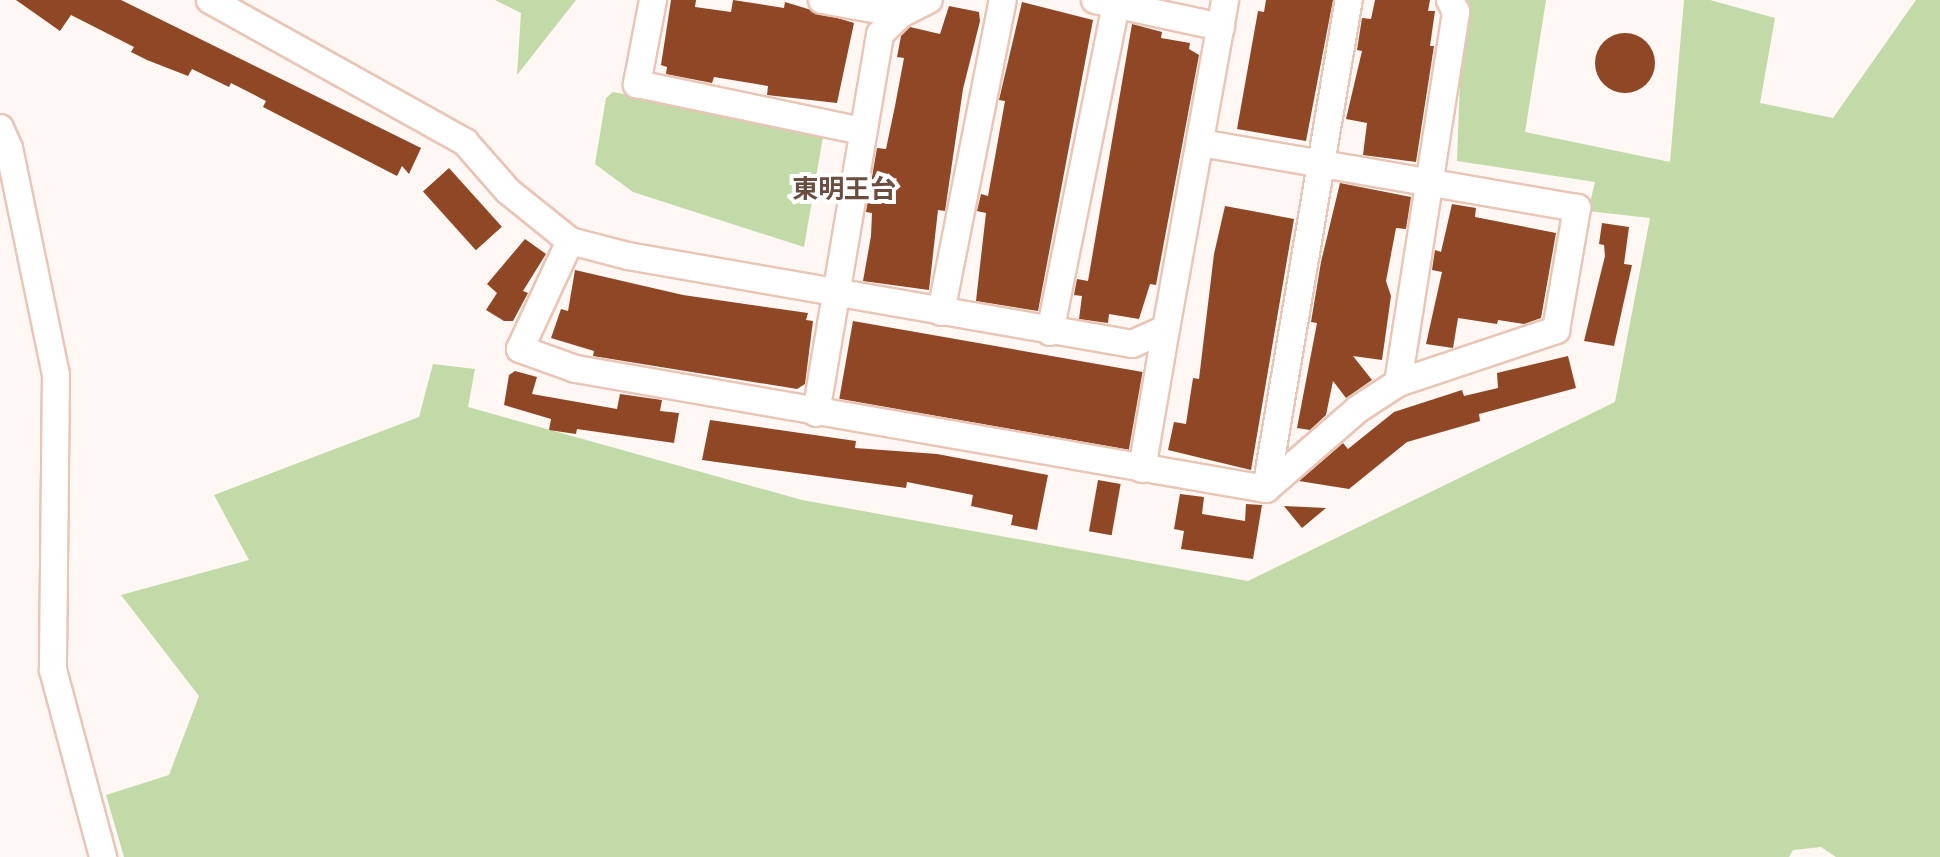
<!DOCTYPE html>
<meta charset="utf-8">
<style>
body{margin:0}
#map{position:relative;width:1940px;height:857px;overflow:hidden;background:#fef7f3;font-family:Arial,"Noto Sans JP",sans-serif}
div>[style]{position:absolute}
.green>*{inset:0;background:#c1daa8}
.building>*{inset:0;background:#904726;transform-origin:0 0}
.round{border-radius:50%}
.roads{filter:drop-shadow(2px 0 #e9c5b6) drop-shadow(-2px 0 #e9c5b6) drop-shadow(0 2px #e9c5b6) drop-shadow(0 -2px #e9c5b6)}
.minor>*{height:26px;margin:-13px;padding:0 13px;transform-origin:13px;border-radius:13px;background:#fff}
span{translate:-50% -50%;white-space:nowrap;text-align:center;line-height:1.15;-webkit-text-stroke:8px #fff;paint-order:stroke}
.neighbourhood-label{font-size:26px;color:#6b4d40;font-weight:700}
</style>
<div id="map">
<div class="green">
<div style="clip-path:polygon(495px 0,576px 0,517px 75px,521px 13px)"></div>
<div style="clip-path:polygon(1463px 0,1546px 0,1525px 132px,1670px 162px,1684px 0,1710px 0,1775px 18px,1760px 103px,1833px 118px,1916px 0,1940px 0,1940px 857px,1836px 857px,1821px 847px,1793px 850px,1789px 857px,124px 857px,106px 795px,169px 775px,199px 696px,121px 595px,249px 560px,214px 495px,419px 417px,433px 364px,475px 369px,468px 407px,802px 500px,1248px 581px,1615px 402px,1650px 218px,1588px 211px,1595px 182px,1457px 161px)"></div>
<div style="clip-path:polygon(613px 92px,824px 131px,804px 247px,633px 192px,595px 164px,606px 98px)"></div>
</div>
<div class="building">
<div style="clip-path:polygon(16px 0,121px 0,421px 148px,409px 174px,402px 166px,397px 176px,263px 107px,266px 101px,231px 83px,229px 87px,192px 69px,188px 76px,147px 60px,131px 52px,134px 47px,71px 15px,60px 31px)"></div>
<div style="clip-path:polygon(671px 0,696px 0,695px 7px,731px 12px,733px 0,784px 8px,785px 2px,854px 23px,837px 103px,767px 95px,768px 86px,714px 77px,712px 83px,666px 74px,667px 67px,661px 65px)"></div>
<div style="clip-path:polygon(1266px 0,1333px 0,1306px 141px,1237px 129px,1258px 11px,1264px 12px)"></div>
<div style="clip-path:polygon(1375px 0,1430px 0,1428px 11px,1435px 11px,1430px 46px,1434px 46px,1416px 162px,1363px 155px,1367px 123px,1346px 119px,1362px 51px,1357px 50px,1362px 18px,1371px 19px)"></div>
<div style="clip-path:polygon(1022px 2px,1093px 20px,1038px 311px,976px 301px,986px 213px,977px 211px,981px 194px,988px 196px,1005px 101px,999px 100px)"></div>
<div style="clip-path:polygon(949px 6px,979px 12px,980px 21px,963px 89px,945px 211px,938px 210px,929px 290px,863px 281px,871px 236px,872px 213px,866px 212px,877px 148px,886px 149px,895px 106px,904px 58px,897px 57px,901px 36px,910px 27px,940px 34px)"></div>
<div style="clip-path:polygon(1132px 24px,1162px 32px,1161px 38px,1190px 43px,1189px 49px,1199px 55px,1156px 285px,1150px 284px,1139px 319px,1109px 314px,1108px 323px,1079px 319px,1082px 296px,1074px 295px,1077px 279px,1088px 281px)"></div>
<div class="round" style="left:1595px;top:33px;width:60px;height:60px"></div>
<div style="left:449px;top:168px;width:79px;height:35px;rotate:48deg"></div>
<div style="clip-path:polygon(1340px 183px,1411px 197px,1406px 229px,1396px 228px,1386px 281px,1391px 296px,1382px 360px,1353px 356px,1372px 380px,1346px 398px,1333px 381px,1326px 415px,1310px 430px,1297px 428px,1317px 323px,1311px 322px,1321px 262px)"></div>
<div style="clip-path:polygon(1452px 204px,1476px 208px,1475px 217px,1556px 233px,1541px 318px,1524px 324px,1498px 320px,1497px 324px,1458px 318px,1453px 348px,1426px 344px,1442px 272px,1432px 270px,1435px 250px,1441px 252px)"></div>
<div style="clip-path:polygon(1225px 206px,1294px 219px,1251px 470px,1168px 450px,1174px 422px,1186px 424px,1193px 378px,1199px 379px,1214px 254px)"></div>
<div style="clip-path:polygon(1602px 223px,1629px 227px,1624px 264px,1632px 265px,1614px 346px,1584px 341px,1605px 256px,1604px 245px,1599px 244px)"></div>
<div style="clip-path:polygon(525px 239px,546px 254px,523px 291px,528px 293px,513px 321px,504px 321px,486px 310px,497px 293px,487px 284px)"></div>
<div style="clip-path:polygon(575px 270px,683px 295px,808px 313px,806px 320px,813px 321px,805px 384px,797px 389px,593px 356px,594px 351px,551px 338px,561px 309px,568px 311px)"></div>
<div style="left:853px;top:321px;width:294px;height:79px;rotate:10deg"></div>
<div style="clip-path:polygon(1568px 356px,1576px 388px,1479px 414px,1480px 421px,1407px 442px,1349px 489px,1299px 481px,1343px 443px,1348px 449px,1394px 412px,1462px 390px,1464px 396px,1498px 388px,1497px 373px)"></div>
<div style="clip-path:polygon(515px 371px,537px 377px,532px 394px,617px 409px,620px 394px,662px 400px,660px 411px,679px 413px,674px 443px,577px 429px,576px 434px,549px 430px,551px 419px,504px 405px,509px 375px)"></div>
<div style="clip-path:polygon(710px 420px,856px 441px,855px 448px,937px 454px,1048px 475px,1037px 530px,1011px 525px,1013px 515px,971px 506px,973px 495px,907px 482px,906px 488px,702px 460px)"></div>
<div style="left:1098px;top:480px;width:23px;height:52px;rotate:10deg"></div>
<div style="clip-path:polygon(1180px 494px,1204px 497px,1202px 514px,1245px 521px,1246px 504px,1262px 505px,1253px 559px,1181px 549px,1184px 531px,1174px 529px)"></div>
<div style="clip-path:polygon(1284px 506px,1326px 508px,1302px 528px)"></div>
</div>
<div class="roads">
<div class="minor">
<div style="left:210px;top:0;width:292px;rotate:29.1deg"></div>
<div style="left:465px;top:142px;width:65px;rotate:48.7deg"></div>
<div style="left:508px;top:191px;width:80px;rotate:38.9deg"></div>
<div style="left:570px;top:241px;width:60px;rotate:14.5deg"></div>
<div style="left:628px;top:256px;width:512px;rotate:9.9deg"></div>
<div style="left:1132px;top:344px;width:37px;rotate:-24deg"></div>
<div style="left:1166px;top:329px;width:334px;rotate:-79.8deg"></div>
<div style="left:653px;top:0;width:86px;rotate:100.8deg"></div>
<div style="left:637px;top:84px;width:230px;rotate:11.8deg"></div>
<div style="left:822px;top:0;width:80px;rotate:10deg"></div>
<div style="left:1095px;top:0;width:129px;rotate:12.1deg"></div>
<div style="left:0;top:128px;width:22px;rotate:66deg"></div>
<div style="left:9px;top:148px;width:231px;rotate:78.3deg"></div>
<div style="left:56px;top:374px;width:296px;rotate:90.6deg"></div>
<div style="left:53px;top:670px;width:194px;rotate:75deg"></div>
<div style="left:570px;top:241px;width:119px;rotate:114.8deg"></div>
<div style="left:520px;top:349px;width:59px;rotate:19.7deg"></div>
<div style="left:576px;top:369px;width:700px;rotate:9.87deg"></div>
<div style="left:1266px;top:489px;width:122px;rotate:-41deg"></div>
<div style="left:1358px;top:409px;width:48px;rotate:-33deg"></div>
<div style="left:1398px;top:383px;width:167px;rotate:-18.5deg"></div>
<div style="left:1556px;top:330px;width:124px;rotate:-80.2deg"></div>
<div style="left:1577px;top:208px;width:382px;rotate:-170.2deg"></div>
<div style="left:941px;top:312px;width:318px;rotate:-78.8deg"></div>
<div style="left:1050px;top:332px;width:335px;rotate:-78.6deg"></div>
<div style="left:1398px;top:383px;width:376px;rotate:-81.1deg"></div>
<div style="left:1456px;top:12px;width:13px;rotate:-117deg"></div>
<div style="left:816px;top:413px;width:384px;rotate:-80.4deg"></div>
<div style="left:880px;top:34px;width:29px;rotate:-44deg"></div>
<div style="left:901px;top:14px;width:31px;rotate:-27deg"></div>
<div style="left:1142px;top:469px;width:142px;rotate:-80.3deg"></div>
<div style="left:1266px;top:489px;width:496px;rotate:-80.4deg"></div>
</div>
</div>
<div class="neighbourhood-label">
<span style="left:844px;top:190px">東明王台</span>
</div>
</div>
